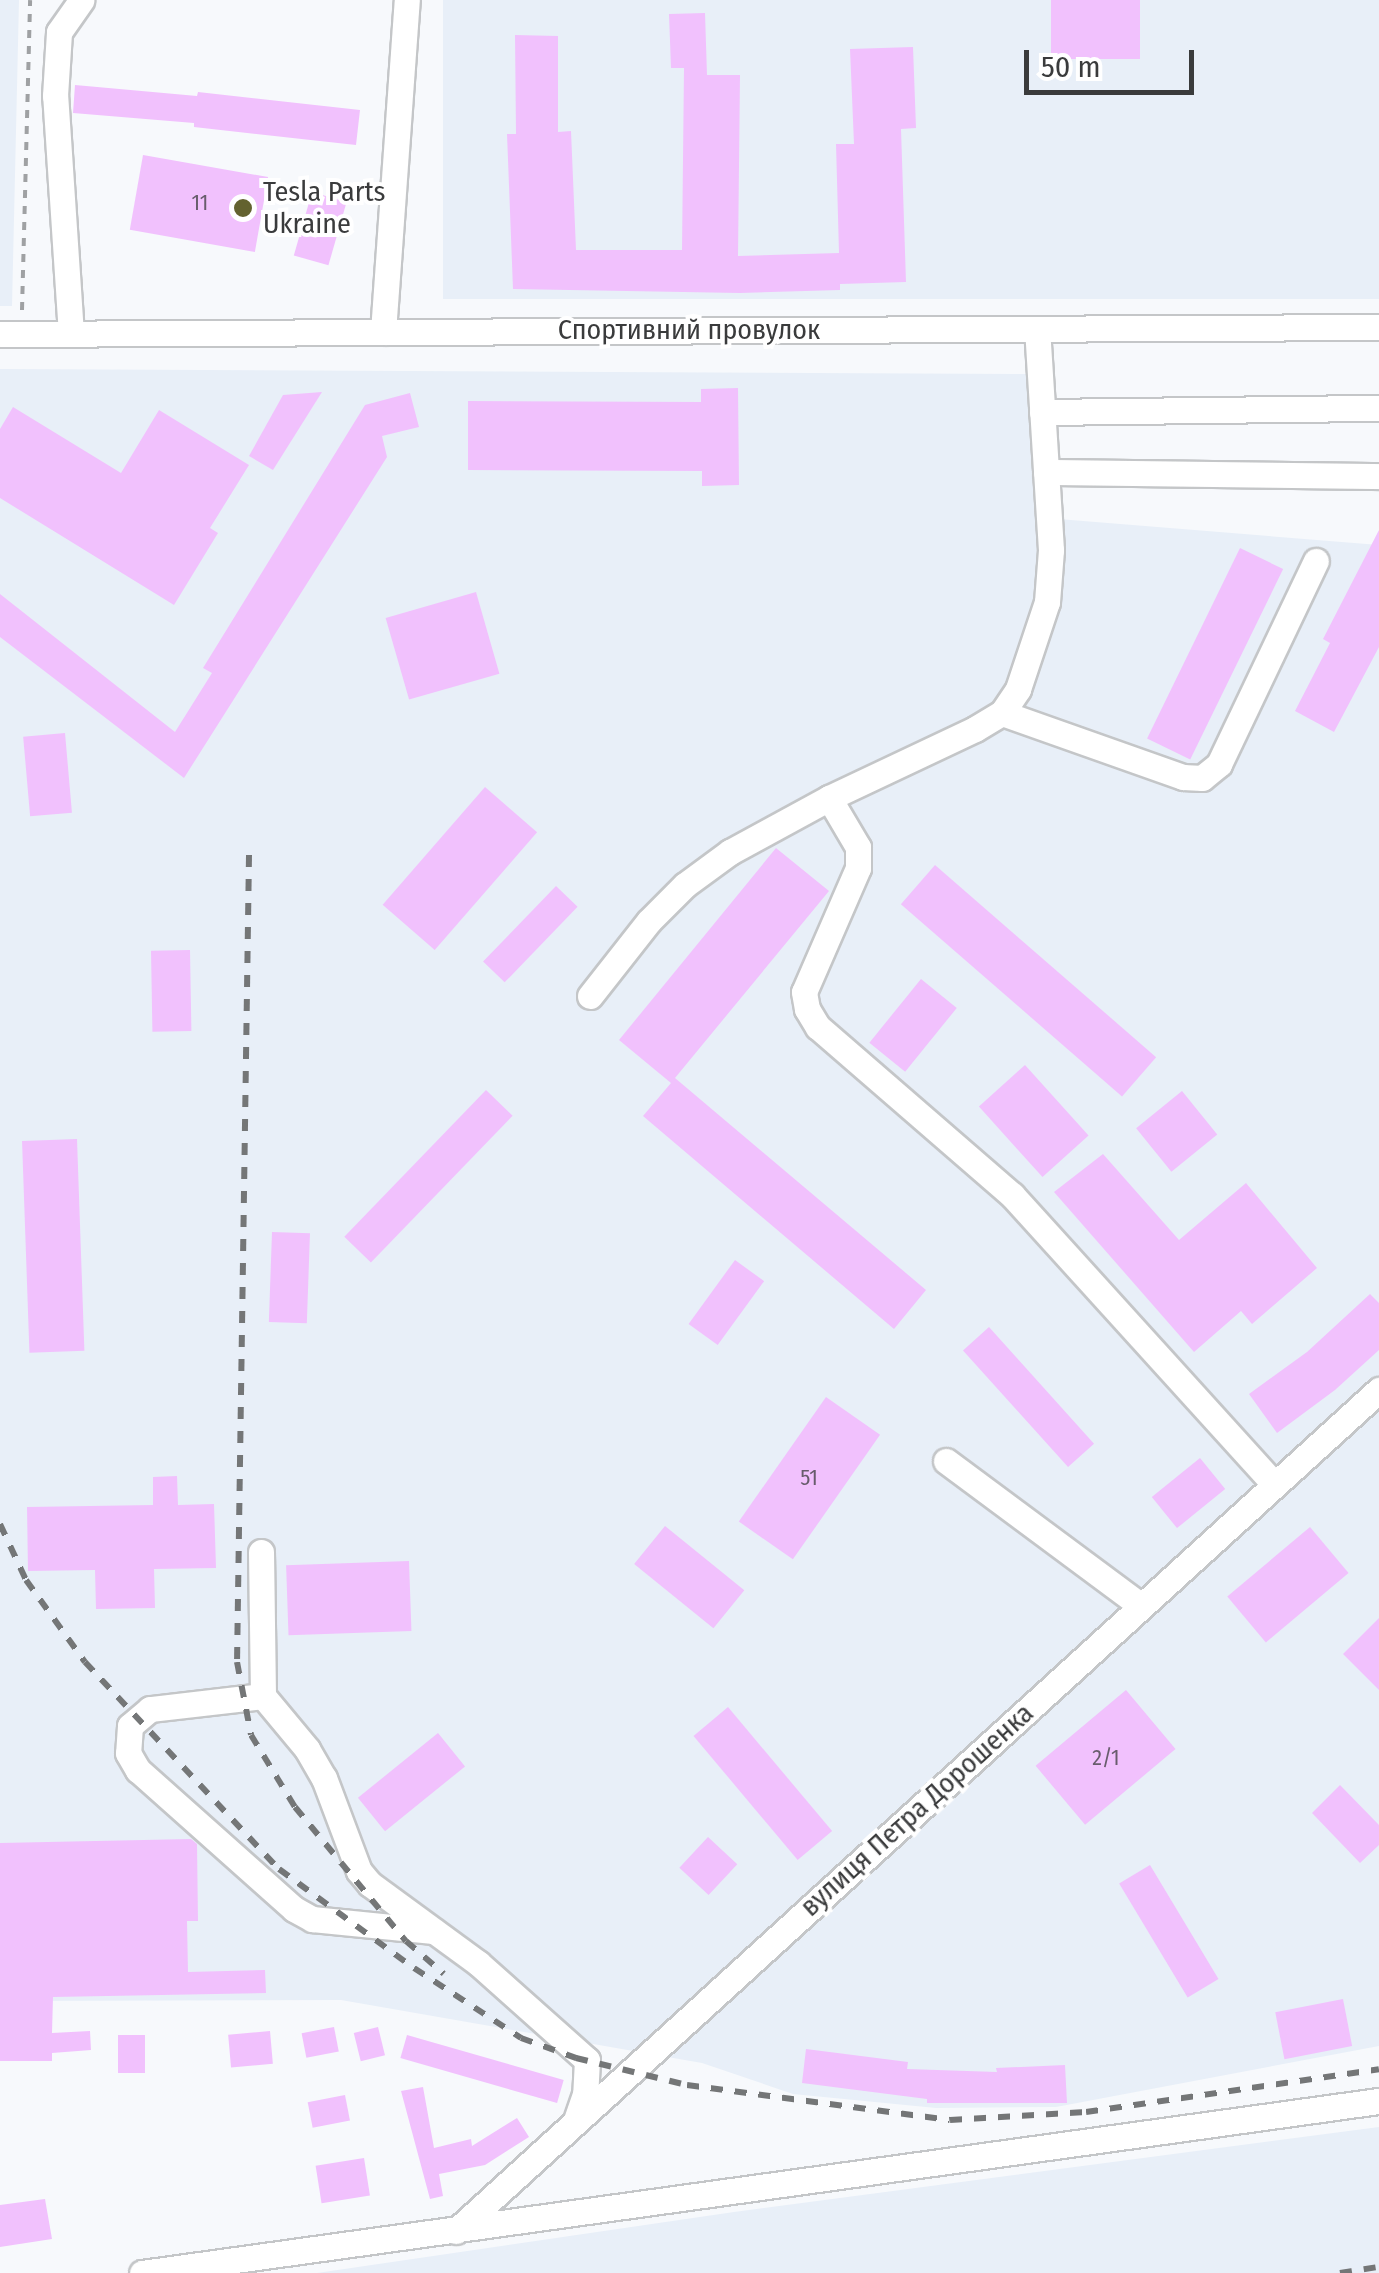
<!DOCTYPE html>
<meta charset="utf-8">
<style>
body{margin:0}
#map{position:relative;width:1379px;height:2273px;overflow:hidden;background:#f7f9fc;font-family:"Fira Sans Condensed",sans-serif}
div>[style]{position:absolute}
.built>*{inset:0;background:#e8eff8;transform-origin:0 0}
.building>*{inset:0;background:#f1c1fd;transform-origin:0 0}
.path>*{height:4px;margin-top:-2px;transform-origin:0;background:repeating-linear-gradient(90deg,#9fa1a3 0 8px,transparent 0 16px)}
.roads{filter:drop-shadow(2px 0 #c4c6c8) drop-shadow(-2px 0 #c4c6c8) drop-shadow(0 2px #c4c6c8) drop-shadow(0 -2px #c4c6c8)}
.minor>*{height:25px;margin:-12.5px;padding:0 12.5px;transform-origin:12.5px;border-radius:12.5px;background:#fff}
.rail>*{height:6px;margin-top:-3px;transform-origin:0;background:repeating-linear-gradient(90deg,#747677 0 12px,transparent 0 24px)}
.dots>*{width:28px;height:28px;translate:-50% -50%;box-sizing:border-box;border:5px solid #fff;border-radius:50%}
span{translate:-50% -50%;white-space:nowrap;text-align:center;line-height:1.15;-webkit-text-stroke:8px #fff;paint-order:stroke}
.number-label{font-size:22px;color:#685c6c}
.number-label span{-webkit-text-stroke-width:0}
.poi-label{font-size:28px;color:#3a3b3c}
.left{translate:0 -50%;text-align:left}
.street-label{font-size:28px;color:#3a3b3c}
.scale{position:absolute;left:1024px;top:50px;width:170px;height:45px;box-sizing:border-box;border:5px solid #3a3b3c;border-top:0;padding-left:12px;font-size:30px;line-height:35px;white-space:nowrap;color:#3a3b3c;-webkit-text-stroke:8px #fff;paint-order:stroke}
</style>
<div id="map">
<div class="built">
<div style="clip-path:polygon(0 0,19px 0,12px 306px,0 306px)"></div>
<div style="left:443px;top:0;width:936px;height:299px"></div>
<div style="clip-path:polygon(0 369px,1035px 374px,1046px 518px,1379px 545px,1379px 2046px,1056px 2107px,936px 2108px,793px 2094px,702px 2063px,341px 2000px,0 2001px)"></div>
<div style="clip-path:polygon(1379px 2127px,1379px 2273px,317px 2273px,734px 2212px)"></div>
</div>
<div class="building">
<div style="left:1051px;top:0;width:89px;height:59px"></div>
<div style="clip-path:polygon(705px 13px,707px 75px,740px 75px,738px 256px,839px 253px,836px 144px,854px 144px,850px 49px,913px 47px,916px 128px,901px 129px,906px 282px,840px 284px,840px 290px,740px 293px,513px 289px,507px 134px,516px 134px,515px 35px,558px 36px,558px 132px,571px 131px,576px 250px,682px 250px,684px 68px,671px 68px,669px 14px)"></div>
<div style="clip-path:polygon(75px 85px,197px 96px,198px 92px,360px 110px,356px 145px,194px 127px,194px 123px,73px 113px)"></div>
<div style="left:143px;top:155px;width:127px;height:76px;rotate:10deg"></div>
<div style="left:312px;top:192px;width:36px;height:66px;rotate:16deg"></div>
<div style="clip-path:polygon(738px 388px,739px 485px,702px 486px,702px 471px,468px 470px,468px 401px,701px 402px,701px 389px)"></div>
<div style="clip-path:polygon(322px 392px,273px 470px,249px 456px,283px 395px)"></div>
<div style="clip-path:polygon(410px 393px,419px 427px,382px 436px,387px 457px,184px 778px,0 637px,0 594px,175px 732px,212px 673px,203px 668px,365px 405px)"></div>
<div style="clip-path:polygon(13px 407px,121px 473px,159px 410px,249px 465px,210px 528px,218px 533px,174px 605px,0 498px,0 429px)"></div>
<div style="clip-path:polygon(1379px 530px,1379px 647px,1334px 732px,1295px 711px,1330px 643px,1323px 639px)"></div>
<div style="left:1240px;top:548px;width:48px;height:212px;rotate:26deg"></div>
<div style="left:476px;top:592px;width:85px;height:94px;rotate:74deg"></div>
<div style="left:65px;top:733px;width:80px;height:42px;rotate:85deg"></div>
<div style="left:485px;top:787px;width:69px;height:156px;rotate:41deg"></div>
<div style="clip-path:polygon(776px 848px,829px 891px,675px 1078px,926px 1290px,894px 1329px,643px 1116px,671px 1083px,619px 1040px)"></div>
<div style="left:935px;top:865px;width:293px;height:52px;rotate:41deg"></div>
<div style="left:556px;top:886px;width:30px;height:105px;rotate:44deg"></div>
<div style="left:190px;top:950px;width:81px;height:39px;rotate:89deg"></div>
<div style="left:921px;top:979px;width:46px;height:82px;rotate:39deg"></div>
<div style="left:1025px;top:1065px;width:95px;height:62px;rotate:48deg"></div>
<div style="left:486px;top:1090px;width:37px;height:204px;rotate:44deg"></div>
<div style="left:1182px;top:1091px;width:56px;height:59px;rotate:51deg"></div>
<div style="left:77px;top:1139px;width:212px;height:55px;rotate:88deg"></div>
<div style="clip-path:polygon(1103px 1154px,1179px 1240px,1246px 1183px,1317px 1268px,1252px 1324px,1241px 1311px,1194px 1352px,1054px 1192px)"></div>
<div style="left:272px;top:1232px;width:38px;height:90px;rotate:2deg"></div>
<div style="left:735px;top:1260px;width:36px;height:79px;rotate:36deg"></div>
<div style="clip-path:polygon(1370px 1294px,1379px 1303px,1379px 1350px,1335px 1390px,1277px 1433px,1249px 1394px,1307px 1352px)"></div>
<div style="left:989px;top:1327px;width:157px;height:35px;rotate:48deg"></div>
<div style="left:826px;top:1397px;width:66px;height:152px;rotate:35deg"></div>
<div style="left:1200px;top:1458px;width:40px;height:62px;rotate:51deg"></div>
<div style="clip-path:polygon(177px 1476px,178px 1505px,214px 1504px,216px 1568px,154px 1569px,155px 1608px,96px 1609px,95px 1570px,28px 1571px,27px 1507px,153px 1505px,153px 1477px)"></div>
<div style="left:665px;top:1526px;width:102px;height:49px;rotate:39deg"></div>
<div style="left:1310px;top:1527px;width:60px;height:108px;rotate:50deg"></div>
<div style="left:409px;top:1561px;width:70px;height:123px;rotate:88deg"></div>
<div style="clip-path:polygon(1379px 1618px,1379px 1690px,1343px 1654px)"></div>
<div style="left:1126px;top:1690px;width:77px;height:118px;rotate:50deg"></div>
<div style="left:728px;top:1707px;width:162px;height:45px;rotate:50deg"></div>
<div style="left:438px;top:1733px;width:43px;height:103px;rotate:51deg"></div>
<div style="clip-path:polygon(1340px 1785px,1379px 1825px,1379px 1845px,1360px 1863px,1312px 1813px)"></div>
<div style="left:708px;top:1837px;width:40px;height:42px;rotate:43deg"></div>
<div style="clip-path:polygon(191px 1839px,197px 1844px,198px 1921px,187px 1921px,188px 1972px,265px 1970px,266px 1993px,53px 1997px,52px 2033px,90px 2031px,91px 2050px,52px 2053px,52px 2061px,0 2061px,0 1843px)"></div>
<div style="left:1150px;top:1865px;width:133px;height:36px;rotate:59deg"></div>
<div style="left:1343px;top:1999px;width:48px;height:69px;rotate:79deg"></div>
<div style="left:334px;top:2027px;width:25px;height:33px;rotate:79deg"></div>
<div style="left:378px;top:2027px;width:29px;height:25px;rotate:76deg"></div>
<div style="left:270px;top:2031px;width:33px;height:42px;rotate:85deg"></div>
<div style="left:118px;top:2035px;width:27px;height:38px"></div>
<div style="left:407px;top:2035px;width:163px;height:24px;rotate:16deg"></div>
<div style="clip-path:polygon(806px 2049px,908px 2062px,907px 2069px,997px 2072px,996px 2068px,1065px 2065px,1067px 2103px,927px 2103px,927px 2099px,802px 2083px)"></div>
<div style="clip-path:polygon(423px 2087px,434px 2148px,471px 2139px,472px 2146px,517px 2118px,529px 2137px,485px 2165px,439px 2174px,443px 2196px,430px 2199px,401px 2091px)"></div>
<div style="left:345px;top:2095px;width:26px;height:38px;rotate:79deg"></div>
<div style="left:364px;top:2158px;width:38px;height:49px;rotate:81deg"></div>
<div style="clip-path:polygon(45px 2199px,52px 2239px,0 2247px,0 2205px)"></div>
</div>
<div class="path">
<div style="left:22px;top:310px;width:310px;rotate:-88.5deg"></div>
</div>
<div class="roads">
<div class="minor">
<div style="left:383px;top:332px;width:333px;rotate:-85.9deg"></div>
<div style="left:0;top:334px;width:1379px;rotate:-0.29deg"></div>
<div style="left:71px;top:334px;width:239px;rotate:-93.8deg"></div>
<div style="left:55px;top:96px;width:64px;rotate:-86.4deg"></div>
<div style="left:59px;top:32px;width:39px;rotate:-55deg"></div>
<div style="left:1042px;top:412px;width:337px;rotate:-0.7deg"></div>
<div style="left:1046px;top:472px;width:333px;rotate:0.7deg"></div>
<div style="left:1002px;top:713px;width:192px;rotate:19.5deg"></div>
<div style="left:1183px;top:777px;width:19px;rotate:3deg"></div>
<div style="left:1202px;top:778px;width:22px;rotate:-39deg"></div>
<div style="left:1219px;top:764px;width:225px;rotate:-64.5deg"></div>
<div style="left:829px;top:798px;width:57px;rotate:59.4deg"></div>
<div style="left:858px;top:847px;width:21px;rotate:90deg"></div>
<div style="left:858px;top:868px;width:135px;rotate:113.5deg"></div>
<div style="left:804px;top:992px;width:17px;rotate:80deg"></div>
<div style="left:807px;top:1009px;width:21px;rotate:59deg"></div>
<div style="left:818px;top:1027px;width:257px;rotate:40.9deg"></div>
<div style="left:1012px;top:1195px;width:391px;rotate:47.8deg"></div>
<div style="left:590px;top:996px;width:95px;rotate:-51.8deg"></div>
<div style="left:649px;top:921px;width:51px;rotate:-45deg"></div>
<div style="left:685px;top:885px;width:56px;rotate:-36.3deg"></div>
<div style="left:730px;top:852px;width:113px;rotate:-28.6deg"></div>
<div style="left:829px;top:798px;width:161px;rotate:-25.3deg"></div>
<div style="left:975px;top:729px;width:31px;rotate:-31deg"></div>
<div style="left:1002px;top:713px;width:29px;rotate:-56deg"></div>
<div style="left:1018px;top:689px;width:92px;rotate:-71.6deg"></div>
<div style="left:1047px;top:602px;width:52px;rotate:-85.6deg"></div>
<div style="left:1051px;top:550px;width:221px;rotate:-93.6deg"></div>
<div style="left:946px;top:1461px;width:243px;rotate:36.6deg"></div>
<div style="left:261px;top:1552px;width:144px;rotate:89.2deg"></div>
<div style="left:263px;top:1696px;width:69px;rotate:50.3deg"></div>
<div style="left:307px;top:1749px;width:34px;rotate:60deg"></div>
<div style="left:324px;top:1778px;width:99px;rotate:69.4deg"></div>
<div style="left:359px;top:1871px;width:17px;rotate:50deg"></div>
<div style="left:370px;top:1884px;width:134px;rotate:36.2deg"></div>
<div style="left:478px;top:1963px;width:146px;rotate:41.7deg"></div>
<div style="left:587px;top:2060px;width:34px;rotate:93deg"></div>
<div style="left:585px;top:2094px;width:28px;rotate:109deg"></div>
<div style="left:263px;top:1696px;width:114px;rotate:173.4deg"></div>
<div style="left:150px;top:1709px;width:26px;rotate:140deg"></div>
<div style="left:130px;top:1726px;width:27px;rotate:94deg"></div>
<div style="left:128px;top:1753px;width:20px;rotate:60deg"></div>
<div style="left:138px;top:1770px;width:209px;rotate:41.7deg"></div>
<div style="left:294px;top:1909px;width:21px;rotate:29deg"></div>
<div style="left:312px;top:1919px;width:122px;rotate:5.7deg"></div>
<div style="left:456px;top:2231px;width:1249px;rotate:-42.34deg"></div>
<div style="left:142px;top:2273px;width:1249px;rotate:-7.92deg"></div>
</div>
</div>
<div class="rail">
<div style="left:249px;top:855px;width:807px;rotate:90.85deg"></div>
<div style="left:237px;top:1662px;width:74px;rotate:79.1deg"></div>
<div style="left:251px;top:1735px;width:84px;rotate:58.6deg"></div>
<div style="left:295px;top:1807px;width:174px;rotate:50.4deg"></div>
<div style="left:406px;top:1941px;width:50px;rotate:41deg"></div>
<div style="left:0;top:1524px;width:62px;rotate:65.1deg"></div>
<div style="left:26px;top:1580px;width:101px;rotate:54.3deg"></div>
<div style="left:85px;top:1662px;width:284px;rotate:46.9deg"></div>
<div style="left:279px;top:1869px;width:167px;rotate:36.3deg"></div>
<div style="left:414px;top:1968px;width:128px;rotate:33.2deg"></div>
<div style="left:521px;top:2038px;width:59px;rotate:20deg"></div>
<div style="left:576px;top:2058px;width:114px;rotate:13.7deg"></div>
<div style="left:687px;top:2085px;width:265px;rotate:7.6deg"></div>
<div style="left:950px;top:2120px;width:136px;rotate:-3.4deg"></div>
<div style="left:1086px;top:2112px;width:296px;rotate:-8.3deg"></div>
<div style="left:1340px;top:2273px;width:39px;rotate:-9deg"></div>
</div>
<div class="dots">
<div style="left:243px;top:208px;background:#63622f"></div>
</div>
<div class="number-label">
<span style="left:200px;top:203px">11</span>
<span style="left:809px;top:1478px">51</span>
<span style="left:1106px;top:1758px">2/1</span>
</div>
<div class="poi-label">
<span class="left" style="left:263px;top:208px">Tesla Parts<br>Ukraine</span>
</div>
<div class="street-label">
<span style="left:689px;top:330px">Спортивний провулок</span>
<span style="left:917px;top:1810px;rotate:-42deg">вулиця Петра Дорошенка</span>
</div>
<div class="scale">50 m</div>
</div>
